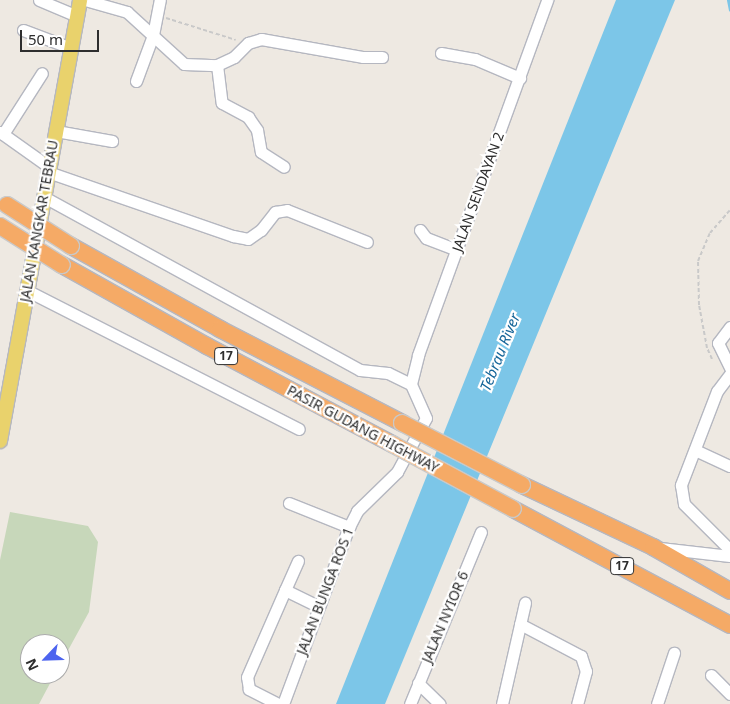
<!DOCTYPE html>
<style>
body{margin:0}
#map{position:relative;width:730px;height:704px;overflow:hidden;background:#eee9e2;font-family:"Noto Sans",sans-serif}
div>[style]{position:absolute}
.cemetery>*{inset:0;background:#c7d7ba}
.water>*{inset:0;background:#7cc6e8}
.stream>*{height:3px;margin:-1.5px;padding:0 1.5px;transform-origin:1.5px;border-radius:1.5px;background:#7cc6e8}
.path>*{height:2px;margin-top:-1px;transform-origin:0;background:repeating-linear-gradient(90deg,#c9c9c9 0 4px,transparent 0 6.5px)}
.roads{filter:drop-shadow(1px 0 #b5b7c0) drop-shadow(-1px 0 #b5b7c0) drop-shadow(0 1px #b5b7c0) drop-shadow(0 -1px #b5b7c0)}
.minor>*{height:11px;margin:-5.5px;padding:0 5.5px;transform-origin:5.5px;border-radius:5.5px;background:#fff}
.major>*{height:14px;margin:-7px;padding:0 7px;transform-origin:7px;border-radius:7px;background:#e9d26c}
.highway>*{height:16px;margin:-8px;padding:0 8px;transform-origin:8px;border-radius:8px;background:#f5aa66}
.bridges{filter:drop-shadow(1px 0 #c9c9c9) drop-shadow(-1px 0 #c9c9c9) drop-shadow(0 1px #c9c9c9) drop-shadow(0 -1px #c9c9c9)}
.highway-bridge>*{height:16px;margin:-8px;padding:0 8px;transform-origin:8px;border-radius:8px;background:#f5aa66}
span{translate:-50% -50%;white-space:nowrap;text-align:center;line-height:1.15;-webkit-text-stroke:4.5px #fff;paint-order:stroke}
.shield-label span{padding:1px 4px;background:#fff;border:1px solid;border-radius:4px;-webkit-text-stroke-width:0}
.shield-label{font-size:12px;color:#2e2e2e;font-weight:700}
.street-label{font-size:14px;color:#2e2e2e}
.water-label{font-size:15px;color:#166699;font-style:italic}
.north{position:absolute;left:20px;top:634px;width:50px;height:50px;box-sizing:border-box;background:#fff;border:1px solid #ababab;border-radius:50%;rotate:246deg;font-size:14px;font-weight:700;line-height:20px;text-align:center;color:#2e2e2e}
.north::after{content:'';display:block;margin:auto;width:18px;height:22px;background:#4d64ef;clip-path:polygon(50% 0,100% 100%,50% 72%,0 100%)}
.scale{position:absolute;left:20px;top:30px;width:79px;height:22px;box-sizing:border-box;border:2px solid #2e2e2e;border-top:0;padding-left:6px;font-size:15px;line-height:18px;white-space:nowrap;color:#2e2e2e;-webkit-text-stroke:4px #fff;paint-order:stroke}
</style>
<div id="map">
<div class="cemetery">
<div style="clip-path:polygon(10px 512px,88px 526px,98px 542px,89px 612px,60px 665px,60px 644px,30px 644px,30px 674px,55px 674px,39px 704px,0 704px,0 560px)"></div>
</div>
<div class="water">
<div style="clip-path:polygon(616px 0,675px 0,385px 704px,336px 704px)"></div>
</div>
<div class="stream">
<div style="left:728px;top:0;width:10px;rotate:79deg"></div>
</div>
<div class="path">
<div style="left:166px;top:18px;width:73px;rotate:17.4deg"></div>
<div style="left:712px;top:359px;width:12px;rotate:-114deg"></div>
<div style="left:707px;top:348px;width:44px;rotate:-100.5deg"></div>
<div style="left:699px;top:305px;width:44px;rotate:-91.3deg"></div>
<div style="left:698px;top:261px;width:30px;rotate:-67deg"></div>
<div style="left:710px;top:233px;width:30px;rotate:-49deg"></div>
</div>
<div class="roads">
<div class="minor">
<div style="left:39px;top:0;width:41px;rotate:22.8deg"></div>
<div style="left:85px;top:0;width:44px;rotate:15.9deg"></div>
<div style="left:127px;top:12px;width:77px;rotate:42.4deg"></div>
<div style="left:184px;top:64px;width:33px;rotate:2deg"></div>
<div style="left:217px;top:65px;width:19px;rotate:-25deg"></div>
<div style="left:234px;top:57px;width:20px;rotate:-45deg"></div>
<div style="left:248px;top:43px;width:14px;rotate:-17deg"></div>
<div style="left:261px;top:39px;width:104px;rotate:10deg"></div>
<div style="left:363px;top:57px;width:19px"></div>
<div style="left:23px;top:30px;width:51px;rotate:20.6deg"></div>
<div style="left:441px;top:53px;width:35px;rotate:10deg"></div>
<div style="left:475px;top:59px;width:49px;rotate:22.9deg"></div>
<div style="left:217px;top:65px;width:38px;rotate:83deg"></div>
<div style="left:222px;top:103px;width:30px;rotate:28deg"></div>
<div style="left:248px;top:117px;width:16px;rotate:55deg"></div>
<div style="left:257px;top:130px;width:22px;rotate:80deg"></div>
<div style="left:261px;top:152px;width:27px;rotate:33deg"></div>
<div style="left:136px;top:81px;width:49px;rotate:-69.7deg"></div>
<div style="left:153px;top:35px;width:36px;rotate:-79deg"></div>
<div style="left:56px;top:131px;width:57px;rotate:10.1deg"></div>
<div style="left:0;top:132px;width:60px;rotate:35.5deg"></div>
<div style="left:3px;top:134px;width:72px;rotate:-57.4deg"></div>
<div style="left:48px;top:172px;width:196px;rotate:19.1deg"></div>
<div style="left:233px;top:236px;width:15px;rotate:11deg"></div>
<div style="left:248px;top:239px;width:16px;rotate:-35deg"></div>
<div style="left:261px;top:230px;width:23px;rotate:-52deg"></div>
<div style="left:275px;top:212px;width:12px;rotate:-9deg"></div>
<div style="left:287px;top:210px;width:86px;rotate:21.8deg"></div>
<div style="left:44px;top:197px;width:360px;rotate:28.7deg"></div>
<div style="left:360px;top:370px;width:28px;rotate:6deg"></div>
<div style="left:388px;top:373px;width:25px;rotate:26deg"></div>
<div style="left:420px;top:230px;width:10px;rotate:53deg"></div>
<div style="left:426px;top:238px;width:33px;rotate:21deg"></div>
<div style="left:26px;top:290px;width:306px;rotate:27deg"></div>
<div style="left:730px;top:327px;width:20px;rotate:127deg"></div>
<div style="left:718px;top:343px;width:28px;rotate:64deg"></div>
<div style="left:730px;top:374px;width:21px;rotate:127deg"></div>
<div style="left:717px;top:391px;width:101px;rotate:111deg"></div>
<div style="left:681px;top:485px;width:19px;rotate:81deg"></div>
<div style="left:684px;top:504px;width:65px;rotate:45deg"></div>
<div style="left:411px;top:384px;width:30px;rotate:-76deg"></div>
<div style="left:418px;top:355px;width:378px;rotate:-70deg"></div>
<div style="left:695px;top:450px;width:38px;rotate:25deg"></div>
<div style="left:289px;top:503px;width:65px;rotate:21.8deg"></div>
<div style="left:660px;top:548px;width:70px;rotate:6.5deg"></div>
<div style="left:285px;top:590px;width:32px;rotate:-66deg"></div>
<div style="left:520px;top:624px;width:69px;rotate:27.7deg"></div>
<div style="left:581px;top:656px;width:16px;rotate:72deg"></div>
<div style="left:586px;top:671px;width:34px;rotate:105deg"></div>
<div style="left:711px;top:675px;width:27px;rotate:45deg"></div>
<div style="left:418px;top:683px;width:30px;rotate:44deg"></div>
<div style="left:278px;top:704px;width:33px;rotate:-153deg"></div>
<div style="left:249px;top:689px;width:12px;rotate:-99deg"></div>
<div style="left:247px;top:677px;width:95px;rotate:-66.4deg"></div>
<div style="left:285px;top:590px;width:37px;rotate:26deg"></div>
<div style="left:283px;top:704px;width:189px;rotate:-69.6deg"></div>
<div style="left:349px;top:527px;width:18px;rotate:-63deg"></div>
<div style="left:357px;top:511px;width:56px;rotate:-44.3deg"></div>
<div style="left:397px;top:472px;width:61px;rotate:-61.8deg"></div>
<div style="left:426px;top:418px;width:37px;rotate:-114deg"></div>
<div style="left:410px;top:704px;width:186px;rotate:-67.6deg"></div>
<div style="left:502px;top:704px;width:104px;rotate:-77.2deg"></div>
<div style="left:657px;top:704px;width:54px;rotate:-71.6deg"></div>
</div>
<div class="major">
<div style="left:0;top:441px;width:448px;rotate:-79.7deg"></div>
</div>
<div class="highway">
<div style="left:71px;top:246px;width:171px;rotate:29.1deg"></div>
<div style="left:220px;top:329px;width:205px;rotate:27.3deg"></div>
<div style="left:62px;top:265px;width:166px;rotate:29.2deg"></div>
<div style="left:207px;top:346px;width:209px;rotate:27.9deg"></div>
<div style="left:522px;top:485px;width:145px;rotate:25.3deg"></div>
<div style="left:653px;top:547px;width:89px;rotate:29.7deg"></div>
<div style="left:513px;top:509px;width:246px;rotate:28.1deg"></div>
</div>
</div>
<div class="bridges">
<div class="highway-bridge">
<div style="left:7px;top:205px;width:76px;rotate:32.6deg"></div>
<div style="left:0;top:226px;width:73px;rotate:32.2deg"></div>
<div style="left:402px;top:423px;width:135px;rotate:27.3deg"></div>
<div style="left:392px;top:444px;width:137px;rotate:28.2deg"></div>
</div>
</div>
<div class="shield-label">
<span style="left:226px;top:356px">17</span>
<span style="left:622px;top:566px">17</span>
</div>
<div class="street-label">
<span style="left:478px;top:192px;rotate:-70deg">JALAN SENDAYAN 2</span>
<span style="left:39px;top:221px;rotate:-80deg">JALAN KANGKAR TEBRAU</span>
<span style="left:363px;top:429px;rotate:28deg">PASIR GUDANG HIGHWAY</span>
<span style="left:325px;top:591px;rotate:-69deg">JALAN BUNGA ROS 1</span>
<span style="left:445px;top:617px;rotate:-67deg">JALAN NYIOR 6</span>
</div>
<div class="water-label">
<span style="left:500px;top:352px;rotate:-68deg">Tebrau River</span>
</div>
<div class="north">N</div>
<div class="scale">50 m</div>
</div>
